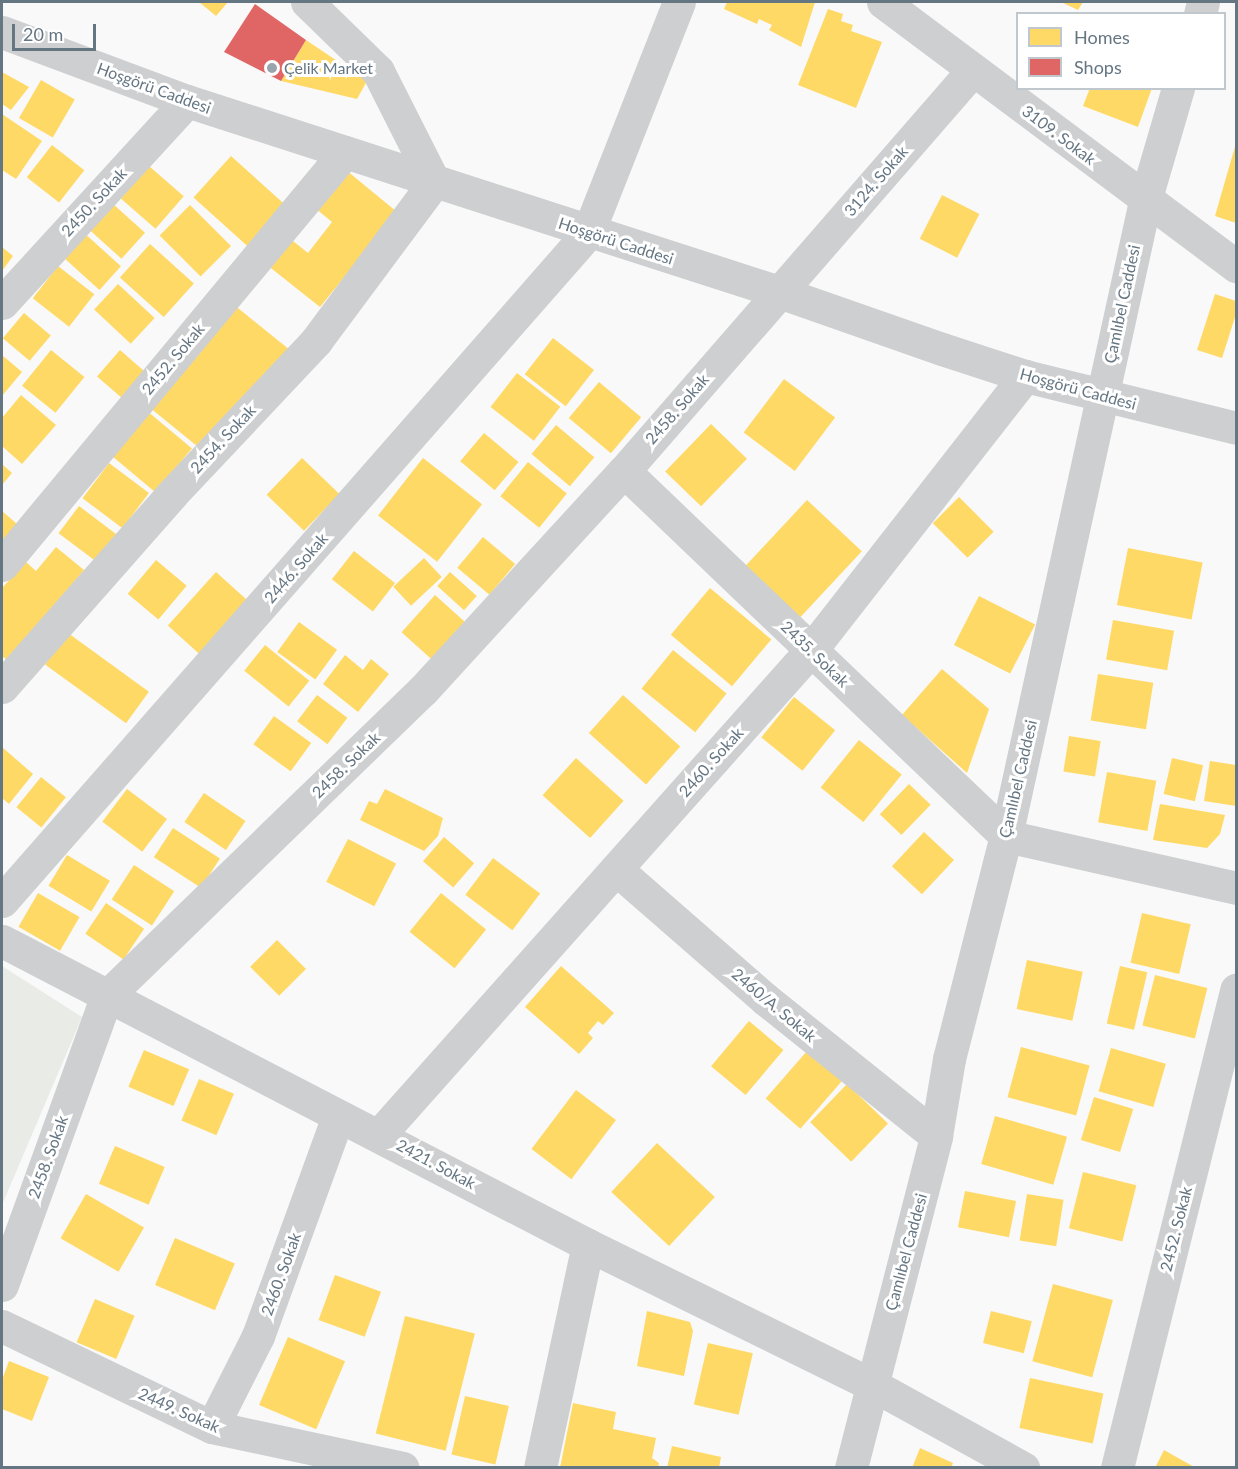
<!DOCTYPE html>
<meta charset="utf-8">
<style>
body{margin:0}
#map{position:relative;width:1238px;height:1469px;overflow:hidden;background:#f9f9f9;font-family:Lato,sans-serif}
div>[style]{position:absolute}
.green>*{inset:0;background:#e8ebe6}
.homes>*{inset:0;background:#ffd966;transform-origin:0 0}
.shops>*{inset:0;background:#e06666}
.minor>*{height:33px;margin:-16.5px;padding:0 16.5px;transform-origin:16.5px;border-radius:16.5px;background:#cecfd0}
.dots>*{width:16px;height:16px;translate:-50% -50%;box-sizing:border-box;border:3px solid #fff;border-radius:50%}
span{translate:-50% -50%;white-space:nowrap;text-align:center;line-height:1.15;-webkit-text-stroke:6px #fff;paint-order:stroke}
.poi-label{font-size:16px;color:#657683}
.left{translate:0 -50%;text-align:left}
.street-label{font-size:16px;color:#657683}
.frame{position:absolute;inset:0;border:3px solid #657683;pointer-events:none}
.legend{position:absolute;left:1016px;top:12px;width:210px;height:78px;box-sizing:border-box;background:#fff;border:2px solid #c1c8cd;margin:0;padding:8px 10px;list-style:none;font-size:18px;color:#657683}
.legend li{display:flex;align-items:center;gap:12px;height:30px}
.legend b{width:30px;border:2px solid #c1c8cd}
.scale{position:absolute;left:12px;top:24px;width:84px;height:27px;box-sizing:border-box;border:3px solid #657683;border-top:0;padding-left:8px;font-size:18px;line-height:21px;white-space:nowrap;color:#657683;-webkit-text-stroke:4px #fff;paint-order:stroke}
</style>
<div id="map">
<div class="green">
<div style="clip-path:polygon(2px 966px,82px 1017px,2px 1205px)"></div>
</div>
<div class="homes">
<div style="clip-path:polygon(199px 2px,228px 2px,216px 16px)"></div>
<div style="clip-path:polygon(727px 2px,815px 2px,801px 47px,769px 30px,772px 25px,759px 19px,757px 24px,724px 9px)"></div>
<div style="clip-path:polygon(1061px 2px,1083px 2px,1078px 10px)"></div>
<div style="clip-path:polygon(828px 9px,843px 14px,841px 21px,853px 25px,851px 31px,882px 42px,856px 108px,798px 85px)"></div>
<div style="clip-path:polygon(306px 40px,367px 81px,357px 99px,281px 81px)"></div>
<div style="clip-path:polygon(2px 72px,29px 87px,11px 110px,2px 104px)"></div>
<div style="left:41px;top:80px;width:39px;height:44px;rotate:30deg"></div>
<div style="clip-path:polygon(1090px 88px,1152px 88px,1138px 127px,1083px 106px)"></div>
<div style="clip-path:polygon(2px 114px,42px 141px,16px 179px,2px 170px)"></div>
<div style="clip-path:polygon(1236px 143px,1236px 223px,1215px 216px)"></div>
<div style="left:52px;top:145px;width:41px;height:41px;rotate:38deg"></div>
<div style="left:231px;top:156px;width:75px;height:56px;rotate:42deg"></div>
<div style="left:149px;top:166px;width:46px;height:43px;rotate:41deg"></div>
<div style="clip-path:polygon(346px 170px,397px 212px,320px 307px,262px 261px,283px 233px,308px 253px,332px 222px,315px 208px)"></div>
<div style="left:942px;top:195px;width:42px;height:49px;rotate:27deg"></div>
<div style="left:113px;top:204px;width:43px;height:35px;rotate:42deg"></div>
<div style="left:190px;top:205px;width:58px;height:43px;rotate:45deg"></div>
<div style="left:83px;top:232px;width:51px;height:32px;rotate:42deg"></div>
<div style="left:150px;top:244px;width:59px;height:45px;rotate:42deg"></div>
<div style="clip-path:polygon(2px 247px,13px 256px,2px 271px)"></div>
<div style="left:58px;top:266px;width:46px;height:41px;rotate:38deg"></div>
<div style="left:118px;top:284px;width:50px;height:35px;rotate:43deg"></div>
<div style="clip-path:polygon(1215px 294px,1236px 301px,1236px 314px,1222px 358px,1197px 350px)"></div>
<div style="left:233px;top:304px;width:72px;height:133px;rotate:39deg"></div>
<div style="left:24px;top:313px;width:35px;height:33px;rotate:40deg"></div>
<div style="left:553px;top:338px;width:52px;height:46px;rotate:38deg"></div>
<div style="left:51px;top:350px;width:43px;height:46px;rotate:39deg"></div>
<div style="left:120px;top:350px;width:33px;height:35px;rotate:41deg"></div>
<div style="clip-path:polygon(2px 355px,22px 372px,2px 396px)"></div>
<div style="left:517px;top:373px;width:55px;height:43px;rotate:38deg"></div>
<div style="left:784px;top:379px;width:64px;height:67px;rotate:37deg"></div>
<div style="left:599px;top:382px;width:55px;height:47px;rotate:40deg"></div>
<div style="clip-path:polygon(21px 395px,56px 425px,22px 464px,2px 446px,2px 418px)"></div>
<div style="left:146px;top:410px;width:60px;height:57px;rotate:40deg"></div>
<div style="left:711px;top:424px;width:50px;height:66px;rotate:44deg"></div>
<div style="left:556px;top:425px;width:50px;height:38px;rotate:40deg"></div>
<div style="left:484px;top:433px;width:45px;height:37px;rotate:40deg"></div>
<div style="left:302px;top:458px;width:52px;height:51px;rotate:44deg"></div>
<div style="left:423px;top:458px;width:75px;height:73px;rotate:38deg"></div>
<div style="left:528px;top:462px;width:50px;height:44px;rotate:39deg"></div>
<div style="left:109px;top:463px;width:50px;height:44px;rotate:37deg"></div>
<div style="clip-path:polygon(2px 464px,12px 473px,2px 485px)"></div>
<div style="left:959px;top:497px;width:49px;height:37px;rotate:45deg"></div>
<div style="left:807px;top:500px;width:75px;height:93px;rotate:43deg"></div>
<div style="left:79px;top:506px;width:48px;height:34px;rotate:37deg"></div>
<div style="clip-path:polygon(2px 511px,17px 524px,2px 543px)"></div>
<div style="left:483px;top:537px;width:42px;height:40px;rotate:40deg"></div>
<div style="clip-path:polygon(56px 547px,84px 570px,8px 661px,2px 656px,2px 588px,26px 562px,36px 571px)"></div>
<div style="left:1128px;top:548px;width:76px;height:58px;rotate:11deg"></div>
<div style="left:354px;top:551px;width:52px;height:36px;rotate:38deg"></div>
<div style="left:424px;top:558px;width:26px;height:42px;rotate:47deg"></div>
<div style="left:156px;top:560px;width:40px;height:44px;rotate:40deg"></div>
<div style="left:216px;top:572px;width:47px;height:72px;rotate:42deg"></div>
<div style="left:450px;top:572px;width:36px;height:19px;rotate:42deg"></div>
<div style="left:710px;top:588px;width:80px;height:61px;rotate:40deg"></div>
<div style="left:435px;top:595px;width:40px;height:50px;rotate:42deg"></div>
<div style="left:979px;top:596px;width:63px;height:55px;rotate:27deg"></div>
<div style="left:1113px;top:620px;width:62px;height:40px;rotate:10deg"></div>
<div style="left:299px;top:622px;width:47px;height:37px;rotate:36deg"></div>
<div style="left:68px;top:633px;width:100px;height:39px;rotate:36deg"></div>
<div style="left:265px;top:645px;width:57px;height:33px;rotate:39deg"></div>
<div style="left:673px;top:650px;width:69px;height:50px;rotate:39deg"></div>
<div style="clip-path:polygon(345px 655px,363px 670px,371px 659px,389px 674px,358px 712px,323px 684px)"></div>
<div style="clip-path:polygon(942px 669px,989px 709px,967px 773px,902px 715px)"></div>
<div style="left:1098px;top:674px;width:56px;height:47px;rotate:9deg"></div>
<div style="left:317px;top:695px;width:38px;height:33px;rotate:37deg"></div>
<div style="left:623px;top:695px;width:77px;height:51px;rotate:42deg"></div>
<div style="left:794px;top:697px;width:53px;height:52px;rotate:39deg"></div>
<div style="left:274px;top:716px;width:46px;height:35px;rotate:36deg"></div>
<div style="left:1069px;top:736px;width:32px;height:36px;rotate:9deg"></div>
<div style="left:859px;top:740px;width:55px;height:61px;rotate:39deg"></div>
<div style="clip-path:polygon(2px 747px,33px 774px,9px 804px,2px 798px)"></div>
<div style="left:576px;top:758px;width:64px;height:50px;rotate:42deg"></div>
<div style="left:1172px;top:758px;width:32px;height:37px;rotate:13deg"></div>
<div style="clip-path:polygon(1210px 761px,1236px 765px,1236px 806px,1204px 801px)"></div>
<div style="left:1107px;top:772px;width:50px;height:51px;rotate:10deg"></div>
<div style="left:41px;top:777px;width:32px;height:39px;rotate:39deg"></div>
<div style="left:909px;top:784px;width:30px;height:42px;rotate:44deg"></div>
<div style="left:127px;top:789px;width:50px;height:41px;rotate:37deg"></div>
<div style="clip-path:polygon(385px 789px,443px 818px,438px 836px,424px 851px,360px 820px,369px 801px,377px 804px)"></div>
<div style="left:204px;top:793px;width:50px;height:35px;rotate:34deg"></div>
<div style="clip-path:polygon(1160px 804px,1225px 815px,1220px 834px,1207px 848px,1153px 840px)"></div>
<div style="left:173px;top:828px;width:56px;height:35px;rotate:33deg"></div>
<div style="left:924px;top:832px;width:41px;height:47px;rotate:43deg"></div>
<div style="left:444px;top:837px;width:40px;height:32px;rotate:41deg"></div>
<div style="left:348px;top:839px;width:54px;height:48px;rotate:27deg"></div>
<div style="left:67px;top:855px;width:50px;height:36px;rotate:31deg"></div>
<div style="left:493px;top:858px;width:59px;height:46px;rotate:37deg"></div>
<div style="left:134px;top:865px;width:48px;height:41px;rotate:33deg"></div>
<div style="left:38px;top:893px;width:48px;height:39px;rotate:30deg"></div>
<div style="left:441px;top:893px;width:58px;height:50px;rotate:39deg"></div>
<div style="left:106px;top:903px;width:46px;height:37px;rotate:34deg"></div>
<div style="left:1142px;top:913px;width:50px;height:51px;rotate:13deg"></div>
<div style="left:277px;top:940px;width:41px;height:38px;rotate:45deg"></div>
<div style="left:1027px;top:960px;width:57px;height:50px;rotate:12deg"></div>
<div style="clip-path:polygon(561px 966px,614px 1013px,603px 1025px,598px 1021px,588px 1033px,593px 1038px,579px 1054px,525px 1007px)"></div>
<div style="left:1120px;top:966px;width:28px;height:59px;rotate:13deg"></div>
<div style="left:1155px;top:975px;width:54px;height:52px;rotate:14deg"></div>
<div style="left:749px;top:1021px;width:45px;height:59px;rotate:40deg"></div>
<div style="left:1021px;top:1047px;width:71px;height:52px;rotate:15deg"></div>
<div style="left:1111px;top:1048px;width:57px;height:45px;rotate:16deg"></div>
<div style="left:144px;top:1050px;width:49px;height:40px;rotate:23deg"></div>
<div style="left:807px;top:1051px;width:46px;height:63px;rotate:41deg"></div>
<div style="left:199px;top:1079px;width:38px;height:45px;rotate:23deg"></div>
<div style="left:847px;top:1084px;width:57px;height:53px;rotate:44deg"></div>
<div style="left:576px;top:1090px;width:50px;height:74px;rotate:37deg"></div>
<div style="left:1094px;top:1097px;width:41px;height:45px;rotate:17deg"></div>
<div style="left:995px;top:1116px;width:75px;height:50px;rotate:16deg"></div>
<div style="left:657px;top:1143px;width:79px;height:67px;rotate:43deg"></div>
<div style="left:115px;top:1146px;width:54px;height:41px;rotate:23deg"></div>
<div style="left:1083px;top:1172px;width:55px;height:58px;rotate:14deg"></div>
<div style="left:965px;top:1191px;width:52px;height:37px;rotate:11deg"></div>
<div style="left:86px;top:1194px;width:67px;height:51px;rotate:30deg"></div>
<div style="left:1027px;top:1194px;width:37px;height:47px;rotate:9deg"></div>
<div style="left:175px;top:1238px;width:65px;height:51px;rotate:23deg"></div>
<div style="left:335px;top:1275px;width:49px;height:48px;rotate:20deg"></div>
<div style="left:1053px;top:1284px;width:62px;height:80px;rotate:15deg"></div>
<div style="left:95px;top:1299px;width:43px;height:47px;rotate:23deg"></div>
<div style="clip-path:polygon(647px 1311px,690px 1322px,693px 1331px,684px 1376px,637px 1366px)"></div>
<div style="left:991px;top:1311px;width:42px;height:33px;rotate:14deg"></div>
<div style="left:405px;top:1316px;width:72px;height:121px;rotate:14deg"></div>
<div style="left:288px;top:1337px;width:62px;height:74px;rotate:23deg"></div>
<div style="left:708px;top:1343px;width:46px;height:63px;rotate:13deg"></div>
<div style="clip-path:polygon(9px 1361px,49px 1377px,32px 1421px,2px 1409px,2px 1380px)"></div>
<div style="left:1030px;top:1378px;width:75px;height:51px;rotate:12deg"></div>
<div style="left:465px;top:1396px;width:45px;height:60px;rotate:13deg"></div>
<div style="clip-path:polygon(573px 1403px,616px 1412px,613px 1429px,656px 1438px,652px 1458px,659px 1463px,658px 1468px,560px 1468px)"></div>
<div style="clip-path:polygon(672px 1446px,721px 1457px,719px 1468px,667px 1468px)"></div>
<div style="clip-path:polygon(920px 1448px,953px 1463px,951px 1468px,912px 1468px)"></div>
<div style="clip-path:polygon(1164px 1450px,1196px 1468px,1155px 1468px)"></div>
</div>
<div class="shops">
<div style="clip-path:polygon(255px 4px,306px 40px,281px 81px,224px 52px)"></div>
</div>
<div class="minor">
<div style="left:883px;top:2px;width:441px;rotate:36.8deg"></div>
<div style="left:1200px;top:14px;width:12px;rotate:-76deg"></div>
<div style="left:2px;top:32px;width:197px;rotate:20.5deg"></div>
<div style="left:187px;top:101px;width:622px;rotate:17.88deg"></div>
<div style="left:779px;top:292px;width:173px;rotate:19.3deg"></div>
<div style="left:942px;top:349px;width:87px;rotate:18deg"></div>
<div style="left:1025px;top:376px;width:217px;rotate:13.8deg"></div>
<div style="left:2px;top:303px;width:274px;rotate:-47.5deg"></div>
<div style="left:624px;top:471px;width:528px;rotate:43.7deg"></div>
<div style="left:2px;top:565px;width:537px;rotate:-50.29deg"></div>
<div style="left:2px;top:687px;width:256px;rotate:-48.6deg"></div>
<div style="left:171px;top:495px;width:212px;rotate:-46.7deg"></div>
<div style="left:316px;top:341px;width:198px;rotate:-53.4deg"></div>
<div style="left:434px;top:182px;width:124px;rotate:-116.8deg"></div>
<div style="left:378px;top:71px;width:99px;rotate:-135.8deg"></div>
<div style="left:1006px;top:836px;width:236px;rotate:12.7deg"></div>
<div style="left:616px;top:869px;width:198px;rotate:41.1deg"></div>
<div style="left:765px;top:999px;width:219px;rotate:38.7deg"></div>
<div style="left:2px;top:901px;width:889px;rotate:-48.74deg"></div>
<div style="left:588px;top:233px;width:248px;rotate:-68.5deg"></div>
<div style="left:2px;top:941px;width:660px;rotate:27.42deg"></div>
<div style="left:588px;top:1245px;width:315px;rotate:26.2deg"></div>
<div style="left:871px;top:1384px;width:174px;rotate:28.9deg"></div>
<div style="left:379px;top:1135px;width:649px;rotate:-48.31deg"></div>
<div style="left:811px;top:650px;width:348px;rotate:-52deg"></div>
<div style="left:2px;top:1285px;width:306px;rotate:-70.1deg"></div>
<div style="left:106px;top:997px;width:441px;rotate:-44.1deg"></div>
<div style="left:423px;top:690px;width:297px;rotate:-47.5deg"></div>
<div style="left:624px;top:471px;width:532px;rotate:-48.97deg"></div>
<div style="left:2px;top:1326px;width:233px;rotate:25.7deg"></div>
<div style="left:212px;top:1427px;width:195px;rotate:12.1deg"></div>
<div style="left:212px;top:1427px;width:102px;rotate:-63.2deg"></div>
<div style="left:258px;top:1336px;width:234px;rotate:-70deg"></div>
<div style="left:540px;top:1468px;width:228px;rotate:-77.9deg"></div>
<div style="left:851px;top:1468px;width:343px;rotate:-75.6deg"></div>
<div style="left:936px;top:1136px;width:78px;rotate:-80.4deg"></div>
<div style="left:949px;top:1059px;width:230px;rotate:-75.7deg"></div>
<div style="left:1006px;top:836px;width:650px;rotate:-77.65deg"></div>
<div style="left:1145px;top:201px;width:118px;rotate:-73.7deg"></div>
<div style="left:1117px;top:1468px;width:493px;rotate:-76deg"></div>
</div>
<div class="dots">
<div style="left:272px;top:68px;background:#99a4ac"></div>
</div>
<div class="poi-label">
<span class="left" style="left:284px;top:68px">Çelik Market</span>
</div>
<div class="street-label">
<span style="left:154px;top:88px;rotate:20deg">Hoşgörü Caddesi</span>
<span style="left:1059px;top:135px;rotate:37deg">3109. Sokak</span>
<span style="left:876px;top:181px;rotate:-49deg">3124. Sokak</span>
<span style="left:94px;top:202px;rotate:-47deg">2450. Sokak</span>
<span style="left:616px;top:241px;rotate:18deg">Hoşgörü Caddesi</span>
<span style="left:1122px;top:304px;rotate:-78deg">Çamlıbel Caddesi</span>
<span style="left:173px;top:359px;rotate:-50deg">2452. Sokak</span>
<span style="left:1078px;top:389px;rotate:15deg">Hoşgörü Caddesi</span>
<span style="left:677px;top:409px;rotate:-49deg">2458. Sokak</span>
<span style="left:223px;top:439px;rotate:-47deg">2454. Sokak</span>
<span style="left:296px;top:568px;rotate:-49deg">2446. Sokak</span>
<span style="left:815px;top:654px;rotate:44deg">2435. Sokak</span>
<span style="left:711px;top:762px;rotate:-48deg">2460. Sokak</span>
<span style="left:346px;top:765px;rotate:-44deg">2458. Sokak</span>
<span style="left:1018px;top:779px;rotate:-77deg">Çamlıbel Caddesi</span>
<span style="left:774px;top:1005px;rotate:40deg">2460/A. Sokak</span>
<span style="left:48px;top:1157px;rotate:-70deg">2458. Sokak</span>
<span style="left:436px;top:1164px;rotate:28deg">2421. Sokak</span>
<span style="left:1176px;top:1229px;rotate:-76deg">2452. Sokak</span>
<span style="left:906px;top:1252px;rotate:-75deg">Çamlıbel Caddesi</span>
<span style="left:281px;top:1274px;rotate:-70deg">2460. Sokak</span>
<span style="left:179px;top:1410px;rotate:24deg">2449. Sokak</span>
</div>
<div class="frame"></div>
<ul class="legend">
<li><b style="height:16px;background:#ffd966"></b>Homes</li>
<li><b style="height:16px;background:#e06666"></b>Shops</li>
</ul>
<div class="scale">20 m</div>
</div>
